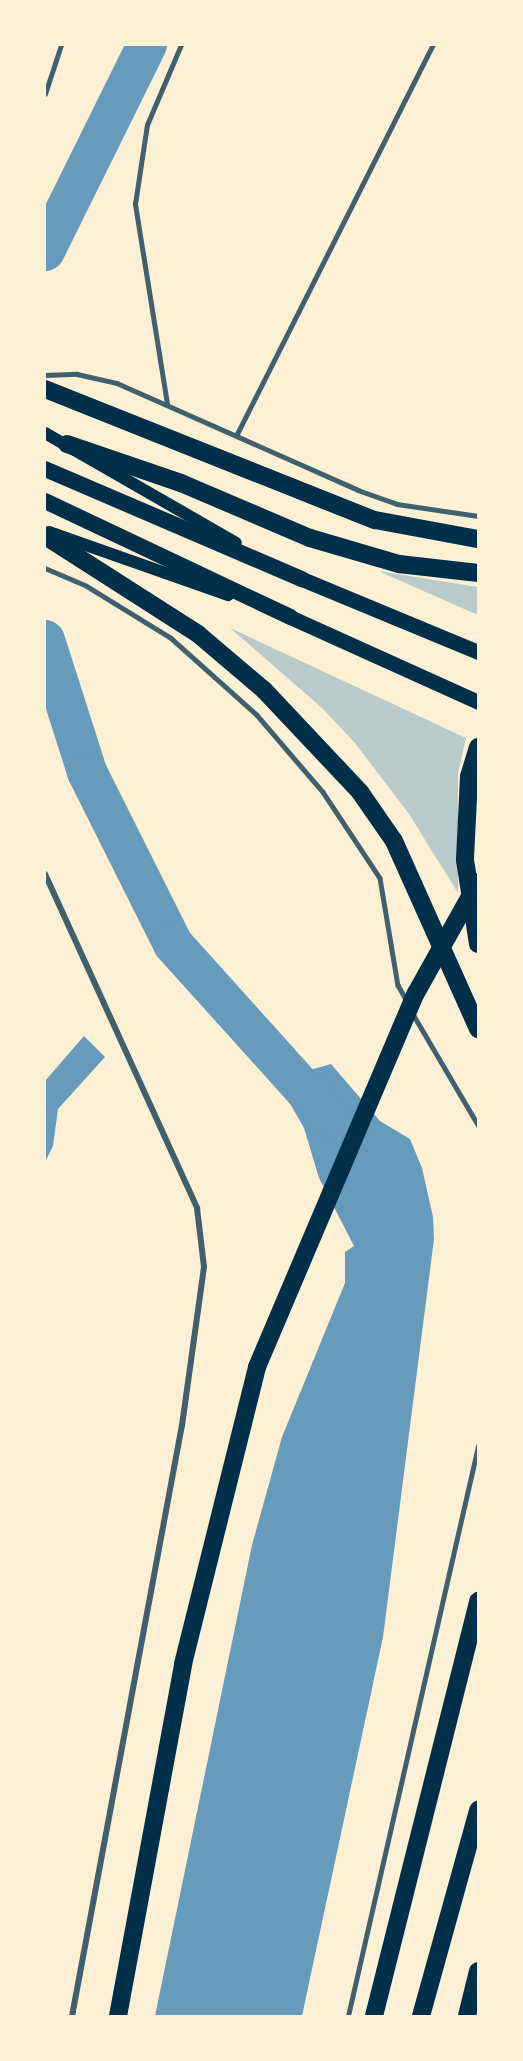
<!DOCTYPE html>
<style>
body{margin:0}
#map{position:relative;width:523px;height:2061px;overflow:hidden;background:#fdf0d5;font-family:"Fira Sans",sans-serif}
div>[style]{position:absolute}
.green>*{inset:0;background:#b9caca}
.water>*{inset:0;background:#669bbc}
.river>*{height:40px;margin:-20px;padding:0 20px;transform-origin:20px;border-radius:20px;background:#669bbc}
.service>*{height:4.5px;margin:-2.25px;padding:0 2.25px;transform-origin:2.25px;border-radius:2.25px;background:#3f606c}
.minor>*{height:6px;margin:-3px;padding:0 3px;transform-origin:3px;border-radius:3px;background:#3f606c}
.secondary>*{height:12px;margin:-6px;padding:0 6px;transform-origin:6px;border-radius:6px;background:#003049}
.primary>*{height:15px;margin:-7.5px;padding:0 7.5px;transform-origin:7.5px;border-radius:7.5px;background:#003049}
.trunk>*{height:16px;margin:-8px;padding:0 8px;transform-origin:8px;border-radius:8px;background:#003049}
.motorway>*{height:18px;margin:-9px;padding:0 9px;transform-origin:9px;border-radius:9px;background:#003049}
span{translate:-50% -50%;white-space:nowrap;text-align:center;line-height:1.15;-webkit-text-stroke:5px #fdf0d5;paint-order:stroke}
.frame{position:absolute;inset:0;border:46px solid #fdf0d5;pointer-events:none}
</style>
<div id="map">
<div class="green">
<div style="clip-path:polygon(378px 571px,478px 587px,478px 615px)"></div>
<div style="clip-path:polygon(230px 628px,466px 738px,458px 773px,458px 893px,409px 814px,355px 743px,322px 708px)"></div>
</div>
<div class="water">
<div style="clip-path:polygon(84px 1036px,105px 1057px,58px 1109px,53px 1146px,45px 1162px,45px 1081px)"></div>
<div style="clip-path:polygon(331px 1064px,380px 1121px,410px 1139px,422px 1168px,433px 1217px,434px 1239px,383px 1637px,302px 2016px,155px 2016px,252px 1545px,282px 1437px,345px 1283px,345px 1252px,354px 1246px,319px 1178px,304px 1128px,287px 1098px,292px 1075px)"></div>
</div>
<div class="river">
<div style="left:45px;top:251px;width:230px;rotate:-63.7deg"></div>
<div style="left:45px;top:640px;width:139px;rotate:72.3deg"></div>
<div style="left:87px;top:772px;width:192px;rotate:63.4deg"></div>
<div style="left:173px;top:944px;width:233px;rotate:48deg"></div>
</div>
<div class="service">
<div style="left:45px;top:94px;width:52px;rotate:-71.9deg"></div>
<div style="left:45px;top:375px;width:32px;rotate:-2deg"></div>
<div style="left:77px;top:374px;width:41px;rotate:12.7deg"></div>
<div style="left:117px;top:383px;width:264px;rotate:23.9deg"></div>
<div style="left:358px;top:490px;width:41px;rotate:19.7deg"></div>
<div style="left:397px;top:504px;width:82px;rotate:8.4deg"></div>
<div style="left:167px;top:404px;width:203px;rotate:-99.1deg"></div>
<div style="left:135px;top:204px;width:80px;rotate:-81.4deg"></div>
<div style="left:147px;top:125px;width:87px;rotate:-67deg"></div>
<div style="left:236px;top:436px;width:438px;rotate:-63.3deg"></div>
<div style="left:45px;top:568px;width:43px;rotate:23deg"></div>
<div style="left:85px;top:585px;width:101px;rotate:31.6deg"></div>
<div style="left:171px;top:638px;width:115px;rotate:41.8deg"></div>
<div style="left:257px;top:715px;width:101px;rotate:49.4deg"></div>
<div style="left:323px;top:792px;width:103px;rotate:56.5deg"></div>
<div style="left:380px;top:878px;width:109px;rotate:80.5deg"></div>
<div style="left:398px;top:985px;width:18px;rotate:61deg"></div>
<div style="left:413px;top:1014px;width:129px;rotate:59.6deg"></div>
<div style="left:348px;top:2016px;width:585px;rotate:-77.15deg"></div>
</div>
<div class="minor">
<div style="left:45px;top:874px;width:367px;rotate:65.5deg"></div>
<div style="left:197px;top:1208px;width:59px;rotate:83.2deg"></div>
<div style="left:204px;top:1267px;width:160px;rotate:97.9deg"></div>
<div style="left:182px;top:1425px;width:601px;rotate:100.54deg"></div>
</div>
<div class="secondary">
<div style="left:45px;top:433px;width:220px;rotate:29.9deg"></div>
<div style="left:49px;top:532px;width:190px;rotate:19.4deg"></div>
</div>
<div class="primary">
<div style="left:302px;top:579px;width:191px;rotate:22.5deg"></div>
<div style="left:290px;top:617px;width:206px;rotate:24.3deg"></div>
</div>
<div class="trunk">
<div style="left:45px;top:469px;width:280px;rotate:23.2deg"></div>
<div style="left:45px;top:501px;width:271px;rotate:25.3deg"></div>
</div>
<div class="motorway">
<div style="left:45px;top:389px;width:355px;rotate:21.7deg"></div>
<div style="left:375px;top:520px;width:105px;rotate:10.5deg"></div>
<div style="left:67px;top:444px;width:120px;rotate:18.9deg"></div>
<div style="left:181px;top:483px;width:140px;rotate:23.1deg"></div>
<div style="left:310px;top:538px;width:93px;rotate:16.3deg"></div>
<div style="left:399px;top:564px;width:80px;rotate:6.5deg"></div>
<div style="left:45px;top:536px;width:182px;rotate:32.6deg"></div>
<div style="left:198px;top:634px;width:87px;rotate:40.3deg"></div>
<div style="left:264px;top:690px;width:140px;rotate:46.7deg"></div>
<div style="left:360px;top:792px;width:60px;rotate:55.2deg"></div>
<div style="left:394px;top:841px;width:206px;rotate:65.9deg"></div>
<div style="left:478px;top:747px;width:31px;rotate:107deg"></div>
<div style="left:469px;top:777px;width:83px;rotate:92.8deg"></div>
<div style="left:465px;top:860px;width:85px;rotate:81.2deg"></div>
<div style="left:118px;top:2016px;width:358px;rotate:-79.5deg"></div>
<div style="left:183px;top:1664px;width:306px;rotate:-76deg"></div>
<div style="left:257px;top:1367px;width:406px;rotate:-67deg"></div>
<div style="left:416px;top:993px;width:127px;rotate:-60.8deg"></div>
<div style="left:374px;top:2016px;width:428px;rotate:-75.9deg"></div>
<div style="left:421px;top:2016px;width:214px;rotate:-74.5deg"></div>
<div style="left:467px;top:2016px;width:46px;rotate:-76.3deg"></div>
</div>
<div class="frame"></div>
</div>
